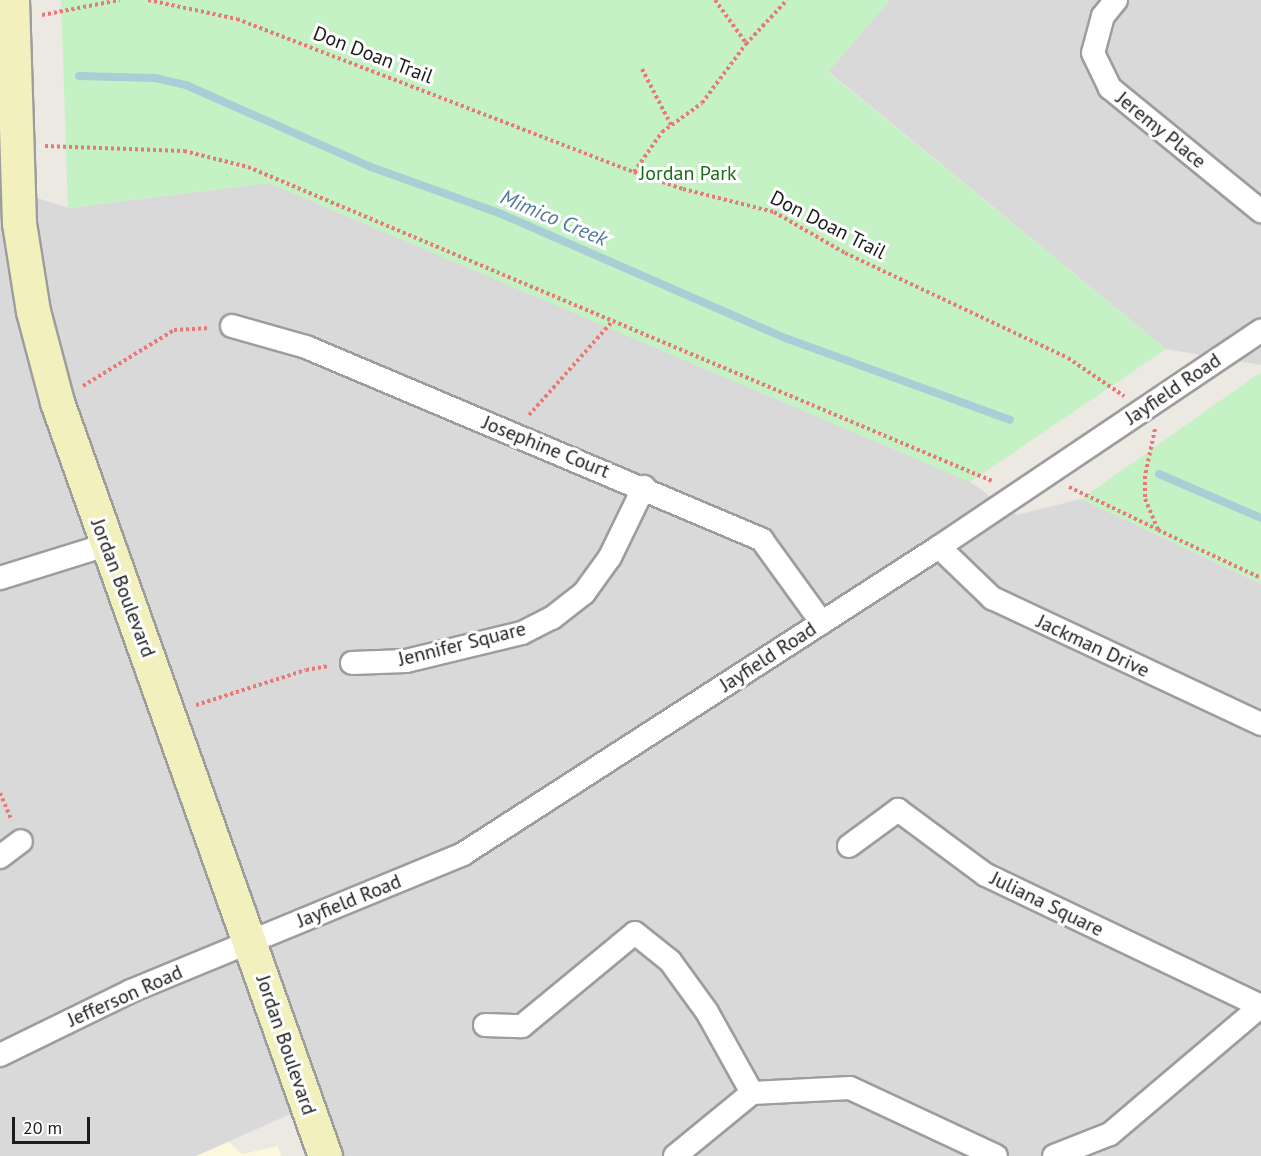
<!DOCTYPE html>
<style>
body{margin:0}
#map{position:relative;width:1261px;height:1156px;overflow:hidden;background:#ece9e3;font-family:"PT Sans",sans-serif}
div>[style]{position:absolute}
.residential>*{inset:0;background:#dad9d9}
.education>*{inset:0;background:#fbf8de}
.park>*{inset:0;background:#c4f2c4}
.stream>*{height:8px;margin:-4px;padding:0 4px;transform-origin:4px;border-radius:4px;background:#a8cfd5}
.path>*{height:4px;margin-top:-2px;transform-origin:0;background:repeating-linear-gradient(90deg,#e97977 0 3px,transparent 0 6px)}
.roads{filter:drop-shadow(2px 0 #9d9d9d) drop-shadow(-2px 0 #9d9d9d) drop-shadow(0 2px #9d9d9d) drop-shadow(0 -2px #9d9d9d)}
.street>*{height:22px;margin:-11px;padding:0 11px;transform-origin:11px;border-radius:11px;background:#fff}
.secondary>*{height:33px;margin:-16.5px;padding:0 16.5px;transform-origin:16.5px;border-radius:16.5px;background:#f2f0bc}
span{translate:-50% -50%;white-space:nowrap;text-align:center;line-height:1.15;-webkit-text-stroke:6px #fff;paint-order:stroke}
.street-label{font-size:20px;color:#1c1c1c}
.park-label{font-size:20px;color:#186d17}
.water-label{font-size:21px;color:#517b9a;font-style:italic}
.scale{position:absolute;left:12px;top:1117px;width:78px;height:27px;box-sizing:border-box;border:3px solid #1c1c1c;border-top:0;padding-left:8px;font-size:18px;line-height:21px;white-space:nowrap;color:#1c1c1c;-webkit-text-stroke:4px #fff;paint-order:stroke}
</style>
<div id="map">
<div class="residential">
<div style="clip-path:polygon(890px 0,1261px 0,1261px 365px,1166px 349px,828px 71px)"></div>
<div style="clip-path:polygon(269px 183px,966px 479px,1017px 515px,1081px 499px,1261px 584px,1261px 1156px,325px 1156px,306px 1107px,196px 1156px,0 1156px,0 186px,68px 208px)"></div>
</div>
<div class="education">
<div style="clip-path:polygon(229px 1142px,242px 1154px,278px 1146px,281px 1156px,196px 1156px)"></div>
</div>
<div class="park">
<div style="clip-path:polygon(61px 0,890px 0,828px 72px,1166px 349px,970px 482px,269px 183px,68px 208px)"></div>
<div style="clip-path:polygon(1261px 372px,1261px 584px,1081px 499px)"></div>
</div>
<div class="stream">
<div style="left:79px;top:76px;width:76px;rotate:1.5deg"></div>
<div style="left:155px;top:78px;width:32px;rotate:13deg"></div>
<div style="left:186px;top:85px;width:202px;rotate:23.9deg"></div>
<div style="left:371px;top:167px;width:136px;rotate:19.8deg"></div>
<div style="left:499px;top:213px;width:315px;rotate:23.6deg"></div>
<div style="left:788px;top:339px;width:236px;rotate:20deg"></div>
<div style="left:1159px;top:474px;width:111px;rotate:23.3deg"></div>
</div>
<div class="path">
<div style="left:148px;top:0;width:91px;rotate:12.1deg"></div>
<div style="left:237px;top:19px;width:425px;rotate:21.1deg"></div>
<div style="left:634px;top:172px;width:52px;rotate:19.1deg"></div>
<div style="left:683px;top:189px;width:94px;rotate:14.2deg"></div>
<div style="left:774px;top:212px;width:82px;rotate:30deg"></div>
<div style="left:845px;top:253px;width:246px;rotate:25.2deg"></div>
<div style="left:1068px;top:358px;width:68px;rotate:34.2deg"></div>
<div style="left:715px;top:0;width:53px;rotate:54.2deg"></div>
<div style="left:42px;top:15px;width:79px;rotate:-10.9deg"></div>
<div style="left:642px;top:69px;width:63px;rotate:62.6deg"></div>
<div style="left:45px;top:146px;width:139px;rotate:2.1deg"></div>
<div style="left:184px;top:151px;width:66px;rotate:14deg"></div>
<div style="left:248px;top:167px;width:808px;rotate:22.88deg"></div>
<div style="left:634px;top:172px;width:49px;rotate:-55deg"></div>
<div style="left:662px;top:132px;width:49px;rotate:-35.9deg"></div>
<div style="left:702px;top:103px;width:74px;rotate:-53.3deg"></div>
<div style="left:746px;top:44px;width:60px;rotate:-47deg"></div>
<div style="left:83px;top:386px;width:107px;rotate:-31.6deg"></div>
<div style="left:174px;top:330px;width:36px;rotate:-3deg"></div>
<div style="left:529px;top:415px;width:125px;rotate:-48.3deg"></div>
<div style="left:1155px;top:429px;width:48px;rotate:102deg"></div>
<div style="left:1145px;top:476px;width:23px;rotate:90deg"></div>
<div style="left:1145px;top:499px;width:34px;rotate:67deg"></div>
<div style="left:1158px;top:530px;width:114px;rotate:25deg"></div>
<div style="left:1069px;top:487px;width:98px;rotate:25.5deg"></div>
<div style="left:196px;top:705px;width:115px;rotate:-17.7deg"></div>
<div style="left:306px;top:670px;width:23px;rotate:-10deg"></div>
<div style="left:0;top:793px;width:30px;rotate:67deg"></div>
</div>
<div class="roads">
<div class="street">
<div style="left:1116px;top:0;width:21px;rotate:129deg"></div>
<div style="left:1103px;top:16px;width:38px;rotate:105deg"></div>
<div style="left:1093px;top:53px;width:39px;rotate:64deg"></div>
<div style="left:1110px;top:88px;width:195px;rotate:39.2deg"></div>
<div style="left:232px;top:326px;width:77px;rotate:15.8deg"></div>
<div style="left:306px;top:347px;width:495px;rotate:22.9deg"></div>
<div style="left:762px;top:540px;width:102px;rotate:54.1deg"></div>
<div style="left:939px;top:547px;width:74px;rotate:43.9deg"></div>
<div style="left:992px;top:598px;width:297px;rotate:25.1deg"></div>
<div style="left:0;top:578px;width:111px;rotate:-17.3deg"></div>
<div style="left:352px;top:663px;width:54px;rotate:-2.1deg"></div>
<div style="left:406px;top:661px;width:119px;rotate:-13.6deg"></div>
<div style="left:522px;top:633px;width:34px;rotate:-27deg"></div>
<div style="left:552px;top:618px;width:41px;rotate:-38deg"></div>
<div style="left:584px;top:593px;width:44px;rotate:-54.2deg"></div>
<div style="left:610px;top:557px;width:78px;rotate:-64.1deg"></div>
<div style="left:849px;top:846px;width:61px;rotate:-36.3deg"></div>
<div style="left:898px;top:810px;width:109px;rotate:36.5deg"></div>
<div style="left:986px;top:875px;width:305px;rotate:25.5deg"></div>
<div style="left:0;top:857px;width:26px;rotate:-37deg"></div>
<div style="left:485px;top:1025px;width:37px;rotate:2deg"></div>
<div style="left:522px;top:1026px;width:146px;rotate:-39.5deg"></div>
<div style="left:635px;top:933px;width:45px;rotate:38.7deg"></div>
<div style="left:670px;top:961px;width:63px;rotate:54deg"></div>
<div style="left:707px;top:1012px;width:93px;rotate:60.9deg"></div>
<div style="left:0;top:1055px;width:146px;rotate:-26deg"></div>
<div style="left:131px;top:991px;width:359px;rotate:-22.4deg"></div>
<div style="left:463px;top:854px;width:566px;rotate:-32.82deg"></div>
<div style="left:939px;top:547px;width:388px;rotate:-33.9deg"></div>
<div style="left:675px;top:1156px;width:99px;rotate:-39.3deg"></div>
<div style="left:752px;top:1093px;width:98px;rotate:-2.9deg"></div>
<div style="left:850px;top:1088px;width:161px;rotate:25deg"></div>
<div style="left:1054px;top:1156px;width:60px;rotate:-21.4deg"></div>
<div style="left:1110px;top:1134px;width:198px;rotate:-40.3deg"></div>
</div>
<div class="secondary">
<div style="left:12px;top:0;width:223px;rotate:88.2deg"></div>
<div style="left:19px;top:223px;width:89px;rotate:81deg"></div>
<div style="left:33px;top:311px;width:94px;rotate:75.2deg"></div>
<div style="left:57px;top:402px;width:800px;rotate:70.43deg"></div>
</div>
</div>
<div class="street-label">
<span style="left:373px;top:55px;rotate:21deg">Don Doan Trail</span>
<span style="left:1161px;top:130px;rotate:39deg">Jeremy Place</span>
<span style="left:828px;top:225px;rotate:27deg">Don Doan Trail</span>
<span style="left:1173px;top:389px;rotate:-34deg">Jayfield Road</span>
<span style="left:546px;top:447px;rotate:22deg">Josephine Court</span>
<span style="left:123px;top:588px;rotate:69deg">Jordan Boulevard</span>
<span style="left:462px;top:644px;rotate:-14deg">Jennifer Square</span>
<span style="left:1093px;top:646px;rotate:25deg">Jackman Drive</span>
<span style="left:768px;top:657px;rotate:-33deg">Jayfield Road</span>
<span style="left:349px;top:901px;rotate:-22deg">Jayfield Road</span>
<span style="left:1047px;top:904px;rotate:26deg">Juliana Square</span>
<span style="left:125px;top:996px;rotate:-24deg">Jefferson Road</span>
<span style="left:286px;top:1045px;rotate:71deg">Jordan Boulevard</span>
</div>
<div class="park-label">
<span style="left:688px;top:173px">Jordan Park</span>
</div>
<div class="water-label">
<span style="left:554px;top:218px;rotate:23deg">Mimico Creek</span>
</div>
<div class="scale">20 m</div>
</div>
